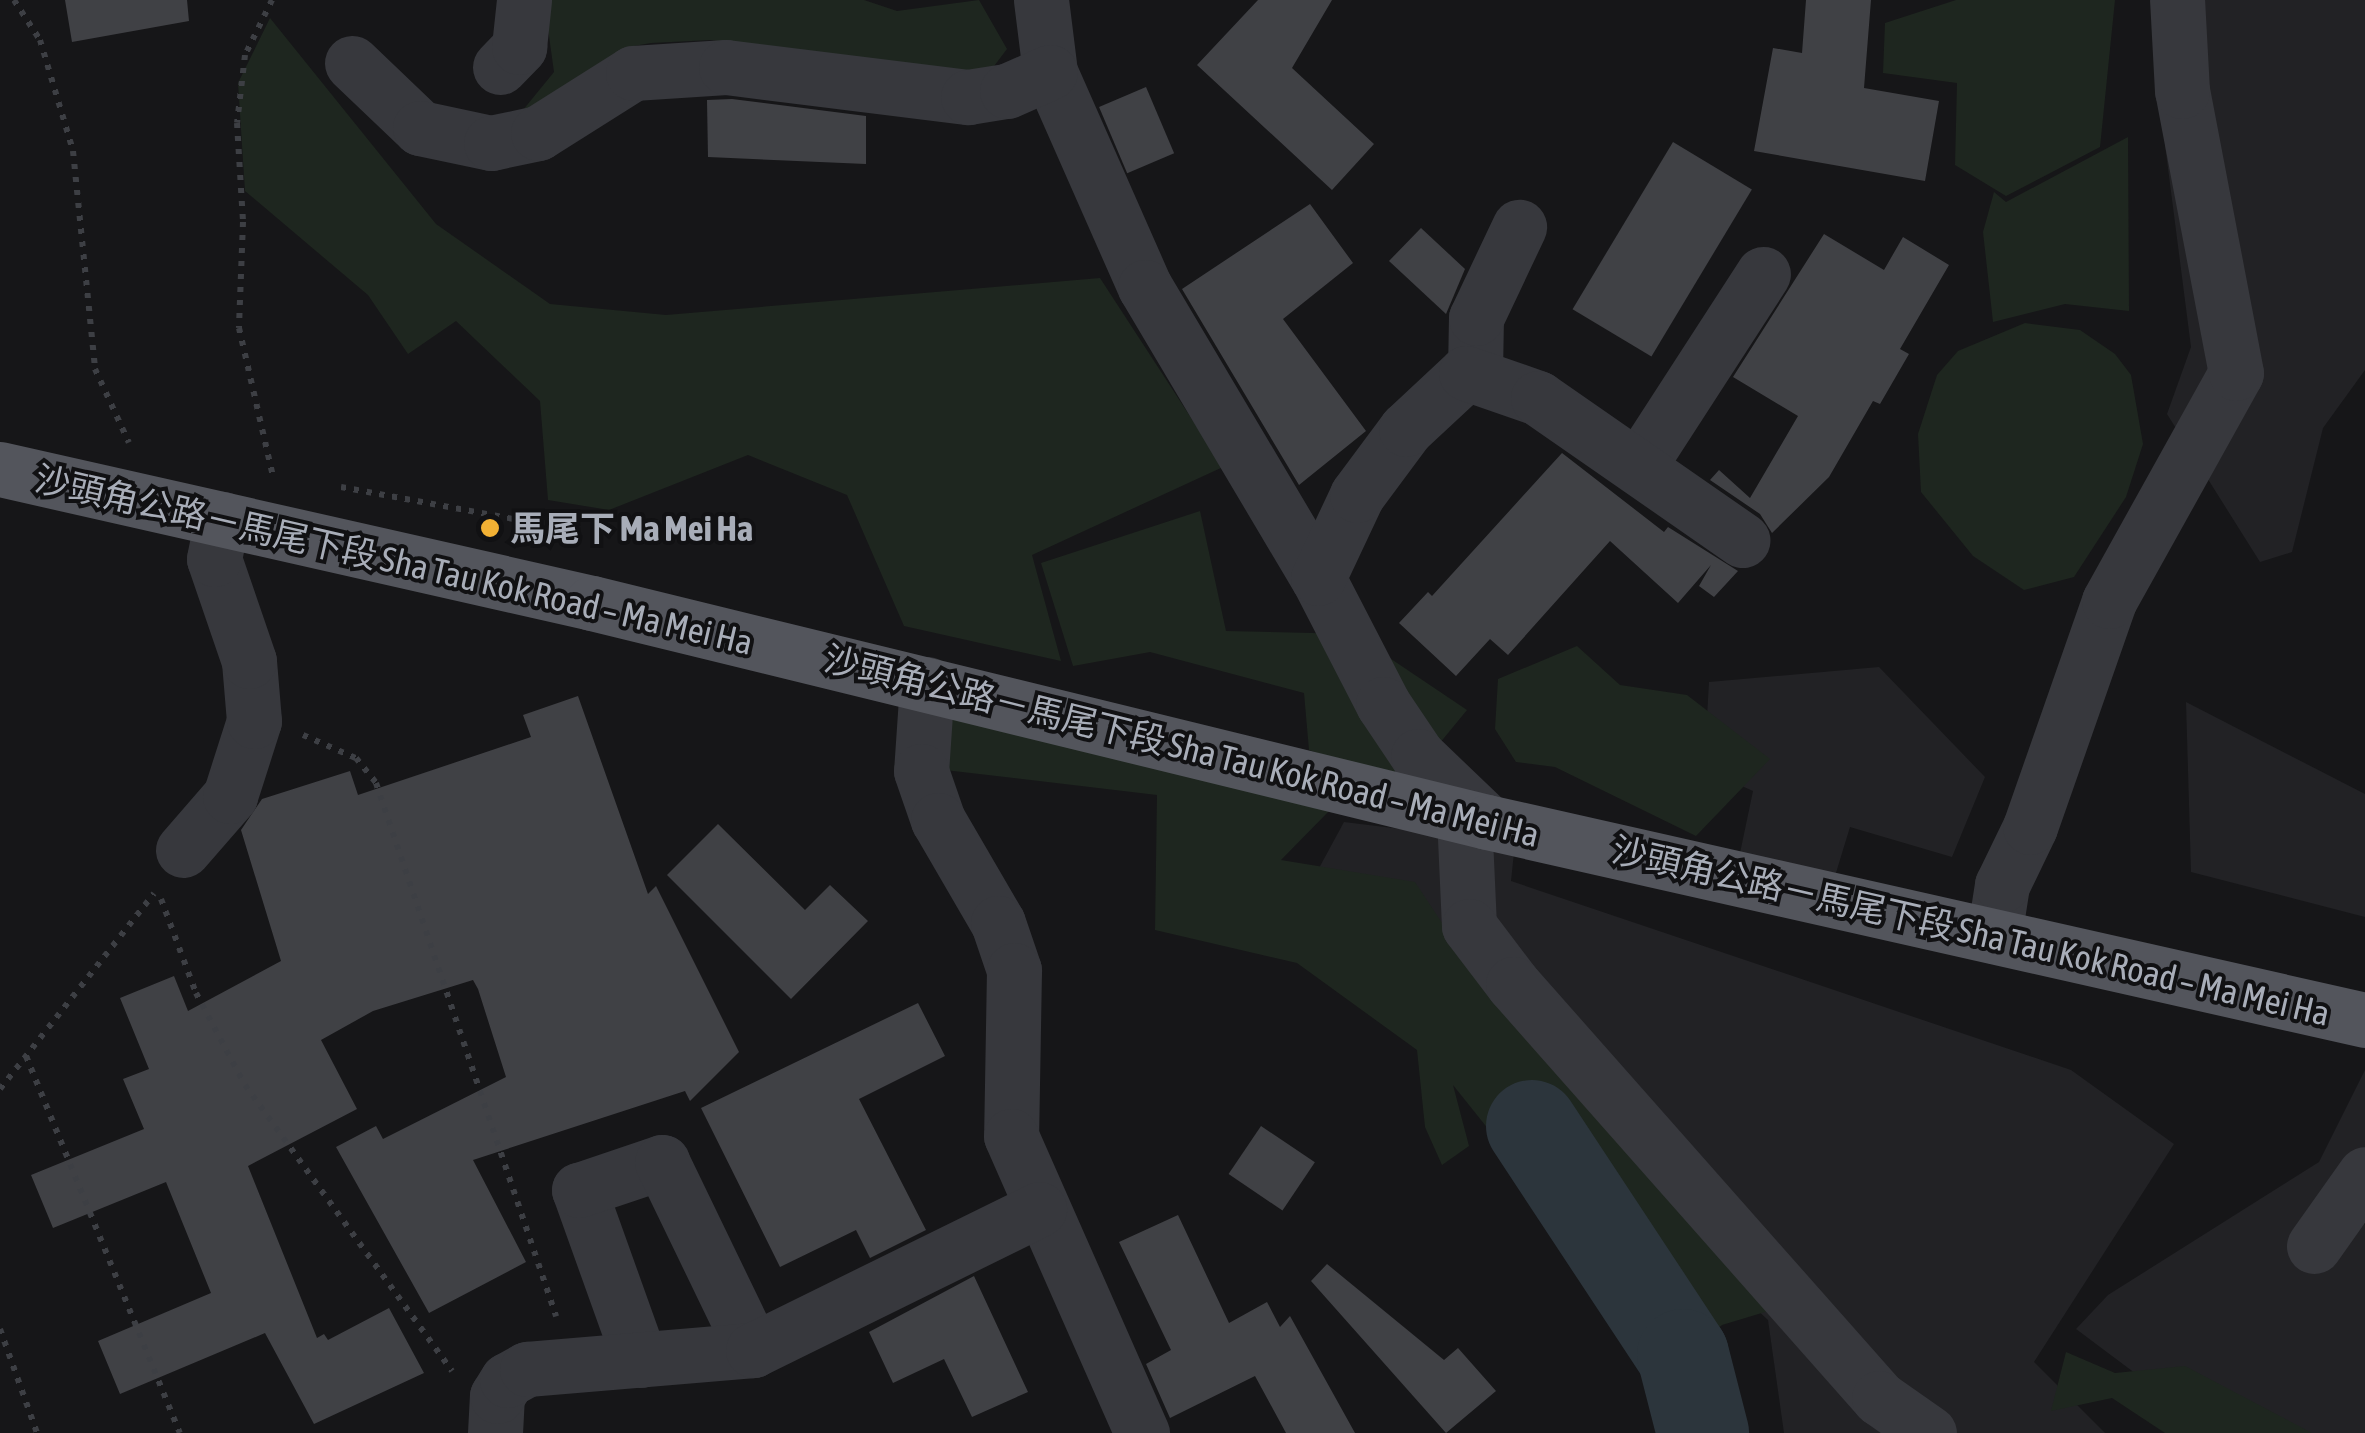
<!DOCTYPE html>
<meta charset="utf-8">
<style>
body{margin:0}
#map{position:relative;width:2365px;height:1433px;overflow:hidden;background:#161618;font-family:"Asap Condensed","Noto Sans SC",sans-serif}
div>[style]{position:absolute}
.built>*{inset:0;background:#222225}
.green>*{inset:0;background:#1e261f}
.river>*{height:92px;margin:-46px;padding:0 46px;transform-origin:46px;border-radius:46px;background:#2c353c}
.building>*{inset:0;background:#404145;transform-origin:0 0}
.path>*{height:6px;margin-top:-3px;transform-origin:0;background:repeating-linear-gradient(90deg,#3d3f44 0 5px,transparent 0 13px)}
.minor>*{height:55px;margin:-27.5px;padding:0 27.5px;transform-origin:27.5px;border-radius:27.5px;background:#37383d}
.major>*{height:55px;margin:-27.5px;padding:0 27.5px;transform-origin:27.5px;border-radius:27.5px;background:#53555c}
.dots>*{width:28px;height:28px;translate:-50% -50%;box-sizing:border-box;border:5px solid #111113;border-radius:50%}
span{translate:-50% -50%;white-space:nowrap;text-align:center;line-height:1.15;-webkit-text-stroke:8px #111113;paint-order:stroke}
.poi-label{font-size:35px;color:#a8adb8;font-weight:700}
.left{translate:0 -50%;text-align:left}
.street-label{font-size:35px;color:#a8adb8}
</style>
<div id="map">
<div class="built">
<div style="clip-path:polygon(2175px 0,2365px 0,2365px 370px,2323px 428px,2292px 552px,2260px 562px,2167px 414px,2191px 347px,2165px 145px)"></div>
<div style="clip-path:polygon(1879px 667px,1985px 777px,1952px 857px,1850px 827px,1828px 899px,1735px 877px,1753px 791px,1704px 769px,1709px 682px)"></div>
<div style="clip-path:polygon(2186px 702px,2365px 794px,2365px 917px,2191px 872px)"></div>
<div style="clip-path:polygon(1344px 822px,1515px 843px,1511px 881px,2071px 1070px,2174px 1144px,2034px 1362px,2105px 1433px,1784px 1433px,1768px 1320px,1306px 892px)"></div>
<div style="clip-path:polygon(2365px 1070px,2365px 1206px,2360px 1212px,2365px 1225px,2365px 1433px,2215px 1433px,2076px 1329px,2108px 1295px,2319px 1162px)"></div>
</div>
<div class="green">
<div style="clip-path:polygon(544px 0,864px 0,897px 11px,979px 0,1007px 49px,988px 74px,947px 75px,711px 40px,651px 43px,628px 47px,550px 110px,523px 110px,554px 72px)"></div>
<div style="clip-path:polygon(1956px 0,2115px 0,2100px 147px,2006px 196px,1955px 165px,1957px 83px,1883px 73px,1885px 23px)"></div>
<div style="clip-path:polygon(270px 18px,436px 224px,550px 304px,666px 315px,1100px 278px,1223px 467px,1032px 555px,1061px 661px,904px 626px,847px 495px,748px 455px,609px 510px,548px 500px,540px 401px,456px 321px,408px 354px,368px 295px,245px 191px,238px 83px)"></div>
<div style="clip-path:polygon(2128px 137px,2129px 311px,2065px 304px,1993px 322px,1983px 232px,1994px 192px,2006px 202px)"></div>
<div style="clip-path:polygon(2025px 323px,2080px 330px,2115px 354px,2131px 375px,2143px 444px,2126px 497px,2074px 577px,2024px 590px,1973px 556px,1921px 492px,1918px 434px,1937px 375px,1958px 351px)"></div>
<div style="clip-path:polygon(1200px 511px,1226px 631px,1354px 634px,1467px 710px,1407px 783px,1309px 750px,1304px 693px,1150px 652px,1073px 666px,1041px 563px)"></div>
<div style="clip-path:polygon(1577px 646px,1620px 685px,1687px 695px,1770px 759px,1696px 836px,1555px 767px,1516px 762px,1495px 729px,1498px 679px)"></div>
<div style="clip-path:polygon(945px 688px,1333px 807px,1281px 860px,1415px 882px,1497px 1006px,1818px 1296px,1722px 1325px,1654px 1381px,1585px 1250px,1453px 1085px,1469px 1146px,1442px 1165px,1425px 1127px,1417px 1050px,1297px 963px,1155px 930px,1157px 795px,945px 770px)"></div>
<div style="clip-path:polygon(2066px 1352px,2115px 1373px,2185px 1366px,2312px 1433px,2165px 1433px,2112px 1398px,2051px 1411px)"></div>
</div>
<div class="river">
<div style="left:1532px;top:1126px;width:274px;rotate:56.6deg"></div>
<div style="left:1683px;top:1355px;width:81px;rotate:75.6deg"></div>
</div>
<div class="building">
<div style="clip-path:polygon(65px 0,187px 0,189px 21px,72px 42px)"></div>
<div style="clip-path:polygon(1258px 0,1332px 0,1292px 68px,1374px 144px,1332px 190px,1197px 65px)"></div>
<div style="clip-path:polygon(1806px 0,1871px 0,1864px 88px,1939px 101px,1925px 181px,1754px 151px,1773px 48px,1802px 53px)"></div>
<div style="left:1146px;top:87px;width:72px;height:51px;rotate:67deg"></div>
<div style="clip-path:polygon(732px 99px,866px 116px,866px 164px,708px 157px,707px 100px)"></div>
<div style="left:1673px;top:142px;width:92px;height:195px;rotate:31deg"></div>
<div style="clip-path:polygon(1310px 204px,1353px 263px,1283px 319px,1366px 431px,1299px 485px,1182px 289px)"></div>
<div style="clip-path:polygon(1421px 228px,1465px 269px,1446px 314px,1389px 261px)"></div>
<div style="clip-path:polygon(1824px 234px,1884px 270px,1903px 237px,1949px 265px,1900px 349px,1909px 354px,1880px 404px,1873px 401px,1829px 477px,1772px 533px,1760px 514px,1710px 480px,1719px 470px,1750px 498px,1798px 416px,1733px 377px)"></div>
<div style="clip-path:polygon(1562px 453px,1664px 532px,1668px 527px,1738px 571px,1714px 597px,1699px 586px,1711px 565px,1678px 603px,1610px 541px,1508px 655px,1490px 639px,1456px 676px,1399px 623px,1428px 592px,1432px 596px)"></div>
<div style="clip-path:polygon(578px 696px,648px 894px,656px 886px,739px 1052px,690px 1101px,685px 1091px,473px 1160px,526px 1262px,429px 1313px,336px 1147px,376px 1126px,383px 1139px,506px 1077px,478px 989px,473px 980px,373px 1011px,321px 1040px,357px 1109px,248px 1166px,317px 1338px,324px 1334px,328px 1340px,389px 1308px,424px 1373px,314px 1424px,265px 1333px,120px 1394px,98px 1341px,211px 1293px,166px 1182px,53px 1228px,31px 1175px,144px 1129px,123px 1079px,149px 1069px,120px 998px,174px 976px,188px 1011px,281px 961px,241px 830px,262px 799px,350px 771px,358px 795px,531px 737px,523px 715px)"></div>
<div style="clip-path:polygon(718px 824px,805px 910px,830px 885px,868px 921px,791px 999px,667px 875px)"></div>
<div style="clip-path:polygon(918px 1003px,945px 1056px,859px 1099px,926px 1230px,870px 1258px,856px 1230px,780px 1267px,701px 1108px)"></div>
<div style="left:1261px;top:1126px;width:65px;height:58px;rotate:34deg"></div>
<div style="clip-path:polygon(1178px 1215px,1229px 1323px,1267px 1302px,1280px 1327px,1290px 1316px,1355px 1433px,1286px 1433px,1255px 1376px,1170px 1418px,1146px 1364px,1171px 1350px,1119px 1242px)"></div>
<div style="clip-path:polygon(1327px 1264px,1444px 1360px,1458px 1348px,1496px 1391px,1446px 1433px,1311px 1281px)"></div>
<div style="clip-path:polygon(974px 1276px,1028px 1392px,972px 1417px,944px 1359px,893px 1383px,869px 1332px)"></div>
</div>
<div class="path">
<div style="left:14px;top:0;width:48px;rotate:57deg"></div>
<div style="left:40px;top:40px;width:116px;rotate:73.4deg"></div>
<div style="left:73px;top:151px;width:219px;rotate:84.2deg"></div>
<div style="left:95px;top:369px;width:81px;rotate:65.3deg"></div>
<div style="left:272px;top:0;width:61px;rotate:116.1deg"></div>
<div style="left:245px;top:55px;width:68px;rotate:96.7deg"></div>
<div style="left:237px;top:123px;width:99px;rotate:86.5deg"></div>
<div style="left:243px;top:222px;width:106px;rotate:92.2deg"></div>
<div style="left:239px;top:328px;width:152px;rotate:77.1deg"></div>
<div style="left:341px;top:487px;width:209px;rotate:10.5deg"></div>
<div style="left:547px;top:525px;width:38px;rotate:27deg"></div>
<div style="left:303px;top:735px;width:58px;rotate:23.5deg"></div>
<div style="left:356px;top:758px;width:32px;rotate:51deg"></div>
<div style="left:376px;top:783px;width:563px;rotate:71.34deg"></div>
<div style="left:161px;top:899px;width:100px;rotate:69.6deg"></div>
<div style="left:196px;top:993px;width:104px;rotate:62deg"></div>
<div style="left:245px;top:1085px;width:353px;rotate:54.1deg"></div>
<div style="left:26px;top:1056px;width:407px;rotate:67.8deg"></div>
<div style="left:0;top:1089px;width:249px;rotate:-51.8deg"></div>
<div style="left:0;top:1329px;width:110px;rotate:70.4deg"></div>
</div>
<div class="minor">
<div style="left:1041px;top:0;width:73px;rotate:82.9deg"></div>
<div style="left:1050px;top:72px;width:235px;rotate:66.2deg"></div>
<div style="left:1145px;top:287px;width:339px;rotate:59.3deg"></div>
<div style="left:1318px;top:578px;width:142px;rotate:62.7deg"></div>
<div style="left:1383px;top:704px;width:63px;rotate:56.1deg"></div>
<div style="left:1418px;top:756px;width:95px;rotate:43.7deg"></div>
<div style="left:352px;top:63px;width:94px;rotate:43.7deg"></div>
<div style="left:420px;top:128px;width:73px;rotate:11.9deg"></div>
<div style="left:491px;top:143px;width:48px;rotate:-12deg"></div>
<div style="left:538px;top:133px;width:112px;rotate:-32.3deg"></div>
<div style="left:633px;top:73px;width:93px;rotate:-3.7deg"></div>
<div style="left:726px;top:67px;width:244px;rotate:7.1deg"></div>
<div style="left:968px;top:97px;width:39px;rotate:-9deg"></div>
<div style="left:1007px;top:91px;width:47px;rotate:-23.8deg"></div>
<div style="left:500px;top:67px;width:28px;rotate:-46deg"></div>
<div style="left:519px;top:47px;width:47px;rotate:-83.9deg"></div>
<div style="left:1475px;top:373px;width:55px;rotate:-89deg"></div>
<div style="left:1476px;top:318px;width:101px;rotate:-64.7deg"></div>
<div style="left:1638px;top:467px;width:230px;rotate:-57.1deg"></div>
<div style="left:1318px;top:578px;width:92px;rotate:-64.8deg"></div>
<div style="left:1357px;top:495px;width:82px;rotate:-53.4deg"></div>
<div style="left:1406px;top:429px;width:82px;rotate:-43deg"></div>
<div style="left:1466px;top:373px;width:76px;rotate:19.1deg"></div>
<div style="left:1538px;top:398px;width:249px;rotate:34.8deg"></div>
<div style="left:927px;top:684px;width:87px;rotate:93.9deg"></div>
<div style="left:921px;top:771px;width:52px;rotate:70.9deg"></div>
<div style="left:938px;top:820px;width:119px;rotate:59.8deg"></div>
<div style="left:998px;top:923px;width:50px;rotate:71.2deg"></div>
<div style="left:1014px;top:970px;width:166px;rotate:91deg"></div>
<div style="left:1011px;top:1136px;width:325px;rotate:66.2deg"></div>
<div style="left:1464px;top:816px;width:110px;rotate:87.4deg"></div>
<div style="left:1469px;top:926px;width:73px;rotate:52.8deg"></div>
<div style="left:1513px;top:984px;width:553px;rotate:48.52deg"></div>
<div style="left:1879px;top:1398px;width:61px;rotate:35deg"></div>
<div style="left:183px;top:850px;width:72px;rotate:-49deg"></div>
<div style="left:230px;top:796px;width:79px;rotate:-72.3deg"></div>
<div style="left:254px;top:721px;width:60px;rotate:-94.8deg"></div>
<div style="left:249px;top:661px;width:108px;rotate:-108.9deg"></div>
<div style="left:214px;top:559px;width:41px;rotate:-78.7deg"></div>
<div style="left:1994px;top:936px;width:52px;rotate:-81.1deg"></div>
<div style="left:2002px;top:885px;width:64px;rotate:-64.2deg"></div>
<div style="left:2030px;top:827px;width:239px;rotate:-70.7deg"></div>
<div style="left:2109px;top:601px;width:261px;rotate:-60.9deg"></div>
<div style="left:2236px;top:373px;width:287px;rotate:-100.8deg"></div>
<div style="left:2182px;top:91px;width:91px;rotate:-93.1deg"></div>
<div style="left:2314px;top:1246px;width:88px;rotate:-54.7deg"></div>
<div style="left:640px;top:1360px;width:181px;rotate:-109.7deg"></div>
<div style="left:579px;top:1190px;width:88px;rotate:-18.6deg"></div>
<div style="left:662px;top:1162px;width:209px;rotate:64.2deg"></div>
<div style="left:495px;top:1433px;width:37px;rotate:-87deg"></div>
<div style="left:497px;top:1396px;width:19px;rotate:-58deg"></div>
<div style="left:507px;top:1380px;width:23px;rotate:-29deg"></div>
<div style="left:527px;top:1369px;width:227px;rotate:-4.8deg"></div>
<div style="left:753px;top:1350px;width:319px;rotate:-26.2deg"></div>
</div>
<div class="major">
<div style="left:0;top:469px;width:607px;rotate:12.75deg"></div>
<div style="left:592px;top:603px;width:921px;rotate:13.75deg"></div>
<div style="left:1487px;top:822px;width:900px;rotate:12.71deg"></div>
</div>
<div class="dots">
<div style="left:490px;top:528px;background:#f2b134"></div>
</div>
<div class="poi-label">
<span class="left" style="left:510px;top:528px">馬尾下 Ma Mei Ha</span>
</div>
<div class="street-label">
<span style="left:394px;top:560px;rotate:13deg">沙頭角公路－馬尾下段 Sha Tau Kok Road – Ma Mei Ha</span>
<span style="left:1182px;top:746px;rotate:14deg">沙頭角公路－馬尾下段 Sha Tau Kok Road – Ma Mei Ha</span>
<span style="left:1971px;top:931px;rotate:13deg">沙頭角公路－馬尾下段 Sha Tau Kok Road – Ma Mei Ha</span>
</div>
</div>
